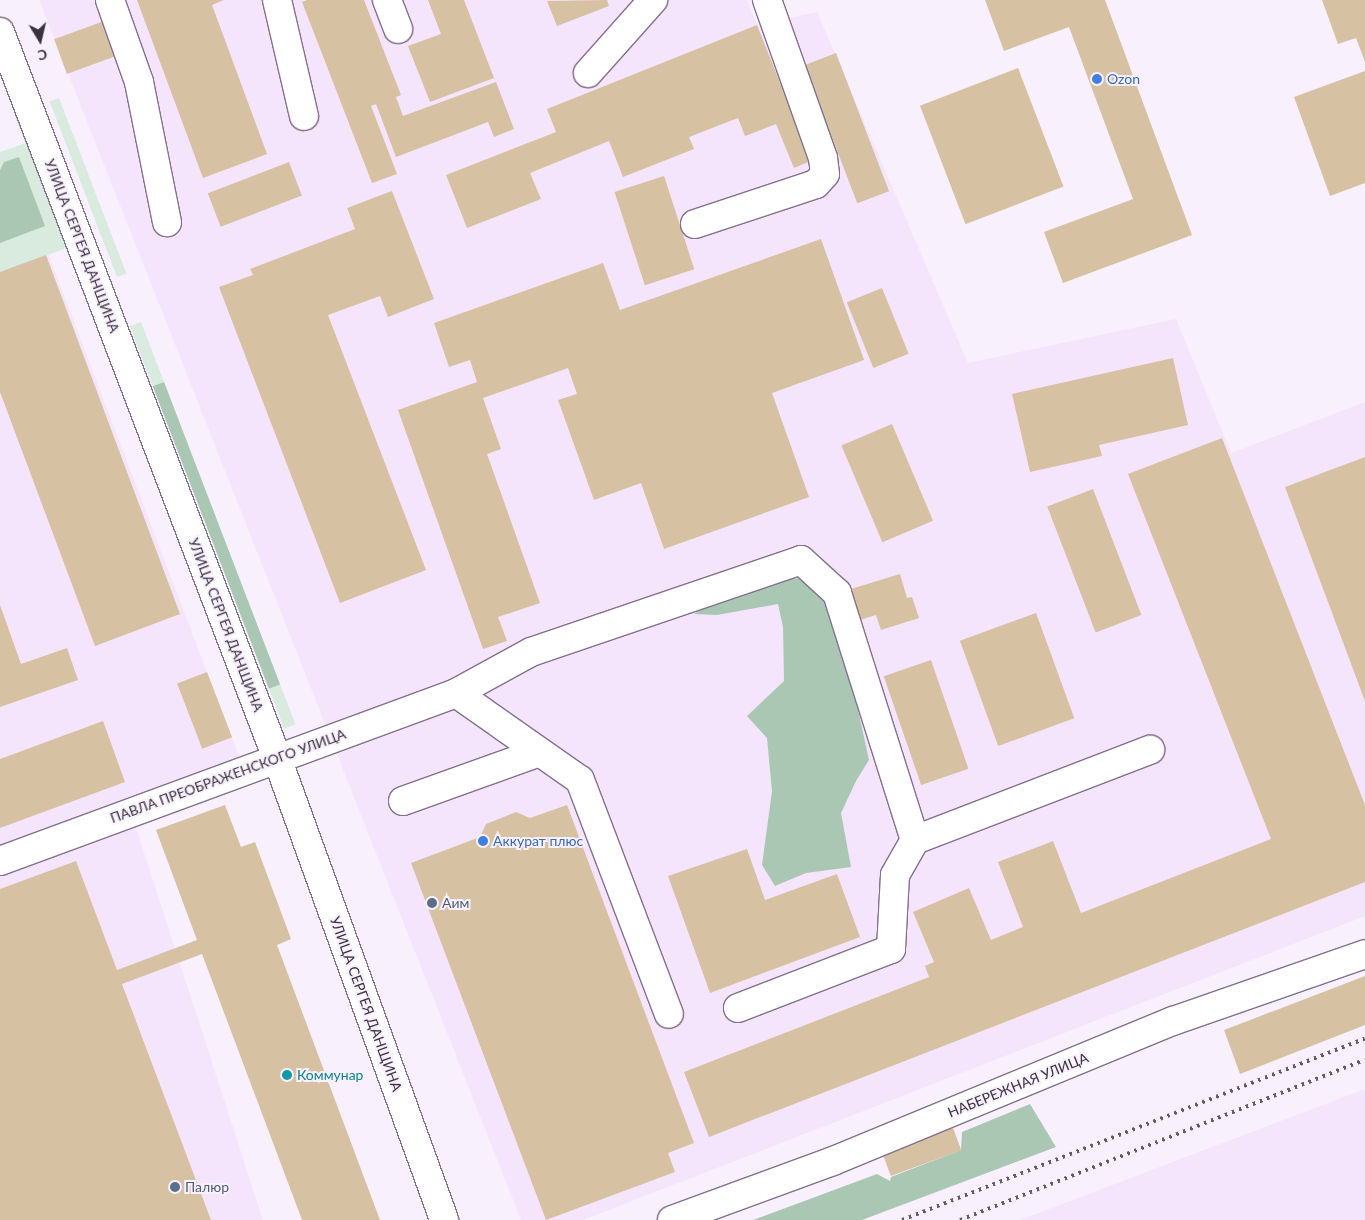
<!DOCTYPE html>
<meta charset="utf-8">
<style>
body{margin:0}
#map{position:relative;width:1365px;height:1220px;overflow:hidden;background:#f8f0fd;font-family:Lato,sans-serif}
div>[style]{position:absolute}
.built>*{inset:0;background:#f4e5fc}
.green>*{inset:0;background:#d8ebde;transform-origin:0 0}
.forest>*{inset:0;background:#aac7b3;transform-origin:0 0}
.building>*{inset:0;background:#d6c1a2;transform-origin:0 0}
.roads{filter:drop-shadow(1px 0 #83718d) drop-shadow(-1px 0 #83718d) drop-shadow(0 1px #83718d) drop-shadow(0 -1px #83718d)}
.minor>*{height:28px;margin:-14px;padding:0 14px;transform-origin:14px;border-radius:14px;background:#fff}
.rail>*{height:4px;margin-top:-2px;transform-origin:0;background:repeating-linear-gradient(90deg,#625a67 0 2.5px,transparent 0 7.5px)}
.dots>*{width:14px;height:14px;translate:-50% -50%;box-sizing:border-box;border:2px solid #f8f0fd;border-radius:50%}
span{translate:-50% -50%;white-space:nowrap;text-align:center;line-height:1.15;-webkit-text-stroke:4px #f8f0fd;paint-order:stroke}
.shop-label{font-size:14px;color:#366cbe}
.left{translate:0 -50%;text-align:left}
.street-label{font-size:14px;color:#39313e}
.service-label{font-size:14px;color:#4e5e75}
.culture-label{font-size:14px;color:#0d838f}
.north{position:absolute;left:15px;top:15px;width:50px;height:50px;-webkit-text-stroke:4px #f8f0fd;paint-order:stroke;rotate:171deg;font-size:14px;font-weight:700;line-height:20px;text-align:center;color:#39313e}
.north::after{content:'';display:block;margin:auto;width:18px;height:22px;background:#39313e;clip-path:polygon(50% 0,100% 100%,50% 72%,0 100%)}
</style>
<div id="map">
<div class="built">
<div style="clip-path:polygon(39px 0,747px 0,757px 25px,817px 12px,968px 363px,1176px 319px,1231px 453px,1365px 402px,1365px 916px,583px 1220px,521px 1220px)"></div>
<div style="clip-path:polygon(16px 169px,240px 759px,127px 800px,263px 1220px,0 1220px,0 175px)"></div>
<div style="clip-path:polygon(1365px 1089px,1365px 1220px,1020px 1220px)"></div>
</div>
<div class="green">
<div style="left:59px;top:98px;width:188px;height:10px;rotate:69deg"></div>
<div style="clip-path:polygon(16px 116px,262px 738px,254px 741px,67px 248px,0 272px,0 152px,26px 143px)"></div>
<div style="left:141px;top:322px;width:431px;height:12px;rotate:69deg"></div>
</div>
<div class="forest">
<div style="left:24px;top:113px;width:625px;height:9px;rotate:69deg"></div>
<div style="clip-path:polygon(19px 157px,45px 226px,0 243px,0 170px,4px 162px)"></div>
<div style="left:164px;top:382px;width:324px;height:12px;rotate:69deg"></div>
<div style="clip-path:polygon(802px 578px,822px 592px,845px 650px,869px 760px,856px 781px,841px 813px,851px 867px,806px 873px,775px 886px,762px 865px,772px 791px,767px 738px,747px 716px,784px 681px,783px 627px,778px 604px,717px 615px,694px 614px,719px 598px,757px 582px)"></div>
<div style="clip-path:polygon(1030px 1104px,1056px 1147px,862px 1220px,753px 1220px,877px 1174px,890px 1181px,891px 1177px,961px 1150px,962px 1132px)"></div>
</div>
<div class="building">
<div style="clip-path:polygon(137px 0,224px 0,212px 5px,267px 154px,203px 178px)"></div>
<div style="clip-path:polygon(307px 0,364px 0,401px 95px,396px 97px,403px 116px,496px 82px,514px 129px,494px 137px,488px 122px,396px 157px,376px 104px,371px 106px,397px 174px,372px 183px,302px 2px)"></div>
<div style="clip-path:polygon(428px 0,464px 0,494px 78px,430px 102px,408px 46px,441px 34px)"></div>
<div style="clip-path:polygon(607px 0,609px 6px,557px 26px,547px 1px)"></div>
<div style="clip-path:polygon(985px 0,1105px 0,1192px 235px,1063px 283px,1044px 232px,1133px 199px,1069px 27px,1004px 51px)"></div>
<div style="clip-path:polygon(1322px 0,1365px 0,1365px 62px,1356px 38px,1338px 44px)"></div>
<div style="left:104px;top:21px;width:37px;height:53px;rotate:70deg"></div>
<div style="clip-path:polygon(757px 25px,811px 161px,794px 168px,776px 124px,745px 136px,738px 118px,689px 137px,694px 149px,623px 177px,609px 141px,530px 173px,541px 199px,467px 228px,446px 175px,556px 132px,547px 109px)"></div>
<div style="left:836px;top:53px;width:148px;height:34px;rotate:69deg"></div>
<div style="left:1018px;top:68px;width:127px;height:105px;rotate:69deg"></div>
<div style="clip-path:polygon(1365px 71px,1365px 183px,1330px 196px,1294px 97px)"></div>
<div style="left:289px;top:162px;width:36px;height:87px;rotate:69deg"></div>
<div style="left:664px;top:176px;width:98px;height:52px;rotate:72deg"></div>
<div style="clip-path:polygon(392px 191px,434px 299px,388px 317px,380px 296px,328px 315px,426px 570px,340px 603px,219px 287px,253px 275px,250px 269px,355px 229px,347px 208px)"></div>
<div style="clip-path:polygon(821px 239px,864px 360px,772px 393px,809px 497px,664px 549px,641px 483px,594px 500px,558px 400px,577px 394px,568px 368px,483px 398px,501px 449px,487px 454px,540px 603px,498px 617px,507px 641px,483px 649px,398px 410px,477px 382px,470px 360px,449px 367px,434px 323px,603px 263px,620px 310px)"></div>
<div style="clip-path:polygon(46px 255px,180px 614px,95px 646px,0 392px,0 272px)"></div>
<div style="left:882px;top:288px;width:71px;height:38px;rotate:68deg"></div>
<div style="clip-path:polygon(1173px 358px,1188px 425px,1099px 445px,1102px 456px,1030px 472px,1012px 394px)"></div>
<div style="left:892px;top:424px;width:105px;height:55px;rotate:67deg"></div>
<div style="clip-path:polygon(1222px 438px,1365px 805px,1365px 882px,709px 1137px,684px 1072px,929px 977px,925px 966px,934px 962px,913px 912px,969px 888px,991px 940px,1023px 927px,998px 862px,1053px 841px,1081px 913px,1271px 839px,1128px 474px)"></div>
<div style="clip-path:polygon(1365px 457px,1365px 701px,1285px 487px)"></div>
<div style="left:1093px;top:489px;width:135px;height:49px;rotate:69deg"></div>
<div style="clip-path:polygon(900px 574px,907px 598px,912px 597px,919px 618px,881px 630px,876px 615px,860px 620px,851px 589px)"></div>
<div style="clip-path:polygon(0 605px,21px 664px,67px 648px,78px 680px,0 707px)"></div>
<div style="left:1036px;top:613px;width:112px;height:81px;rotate:70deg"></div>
<div style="left:931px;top:660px;width:115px;height:50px;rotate:71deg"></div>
<div style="left:207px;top:672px;width:70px;height:32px;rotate:69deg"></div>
<div style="clip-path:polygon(103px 721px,125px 782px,0 828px,0 759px)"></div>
<div style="clip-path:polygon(225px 805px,241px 847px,255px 842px,291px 939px,277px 945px,380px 1220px,302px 1220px,202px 954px,122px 984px,211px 1220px,0 1220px,0 889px,76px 861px,117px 970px,197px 940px,156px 830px)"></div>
<div style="clip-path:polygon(567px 805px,694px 1143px,668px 1153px,675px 1172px,546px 1220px,411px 863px,480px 837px,486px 824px,516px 812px,530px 818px)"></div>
<div style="clip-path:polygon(747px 849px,765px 900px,837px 874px,860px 937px,710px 993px,668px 876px)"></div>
<div style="clip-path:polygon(1365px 976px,1365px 1025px,1240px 1074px,1224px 1030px)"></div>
<div style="left:952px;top:1125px;width:27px;height:75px;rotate:70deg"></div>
</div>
<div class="roads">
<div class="minor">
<div style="left:110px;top:0;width:87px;rotate:70.5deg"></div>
<div style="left:139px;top:82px;width:143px;rotate:78.7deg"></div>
<div style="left:277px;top:0;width:119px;rotate:76.9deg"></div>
<div style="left:387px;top:0;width:31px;rotate:69deg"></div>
<div style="left:0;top:32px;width:777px;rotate:69.12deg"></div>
<div style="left:277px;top:758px;width:491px;rotate:70.1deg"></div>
<div style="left:588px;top:73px;width:98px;rotate:-48.3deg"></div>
<div style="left:695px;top:224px;width:127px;rotate:-18.3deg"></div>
<div style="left:816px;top:184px;width:13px;rotate:-48deg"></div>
<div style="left:825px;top:174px;width:16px;rotate:-97deg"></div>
<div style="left:823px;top:158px;width:168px;rotate:-109.5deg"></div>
<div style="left:456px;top:693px;width:151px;rotate:35.1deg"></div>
<div style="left:580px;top:780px;width:250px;rotate:69.2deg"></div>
<div style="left:403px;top:801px;width:145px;rotate:-19.7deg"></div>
<div style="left:0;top:861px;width:486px;rotate:-20.2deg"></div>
<div style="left:456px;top:693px;width:85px;rotate:-28.7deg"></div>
<div style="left:531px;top:652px;width:285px;rotate:-18.8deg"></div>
<div style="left:801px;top:560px;width:49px;rotate:42.5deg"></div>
<div style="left:837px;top:593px;width:259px;rotate:72.5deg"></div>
<div style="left:915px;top:840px;width:252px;rotate:-21deg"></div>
<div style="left:738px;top:1008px;width:164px;rotate:-21.1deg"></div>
<div style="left:891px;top:949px;width:74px;rotate:-86.9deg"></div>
<div style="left:895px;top:875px;width:40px;rotate:-60.3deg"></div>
<div style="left:672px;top:1220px;width:171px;rotate:-20.1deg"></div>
<div style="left:833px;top:1161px;width:368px;rotate:-22.4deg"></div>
<div style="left:1173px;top:1021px;width:203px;rotate:-19.2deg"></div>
</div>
</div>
<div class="rail">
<div style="left:902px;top:1220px;width:497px;rotate:-21.4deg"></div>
<div style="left:960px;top:1220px;width:435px;rotate:-21.6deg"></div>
</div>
<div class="dots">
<div style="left:1097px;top:79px;background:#3f7fe0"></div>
<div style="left:483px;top:841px;background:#3f7fe0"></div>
<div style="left:432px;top:903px;background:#5c6f8a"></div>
<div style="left:287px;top:1075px;background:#0f9aa8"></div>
<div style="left:175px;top:1187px;background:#5c6f8a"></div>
</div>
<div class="shop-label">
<span class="left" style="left:1107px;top:79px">Ozon</span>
<span class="left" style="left:493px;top:841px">Аккурат плюс</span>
</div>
<div class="street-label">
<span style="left:82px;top:246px;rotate:69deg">УЛИЦА СЕРГЕЯ ДАНЩИНА</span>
<span style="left:226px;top:625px;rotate:69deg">УЛИЦА СЕРГЕЯ ДАНЩИНА</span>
<span style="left:228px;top:776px;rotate:-20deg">ПАВЛА ПРЕОБРАЖЕНСКОГО УЛИЦА</span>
<span style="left:366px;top:1004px;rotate:70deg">УЛИЦА СЕРГЕЯ ДАНЩИНА</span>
<span style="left:1018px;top:1085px;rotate:-22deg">НАБЕРЕЖНАЯ УЛИЦА</span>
</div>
<div class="service-label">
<span class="left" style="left:442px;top:903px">Аим</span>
<span class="left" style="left:185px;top:1187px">Палюр</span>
</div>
<div class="culture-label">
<span class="left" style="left:297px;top:1075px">Коммунар</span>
</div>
<div class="north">С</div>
</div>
